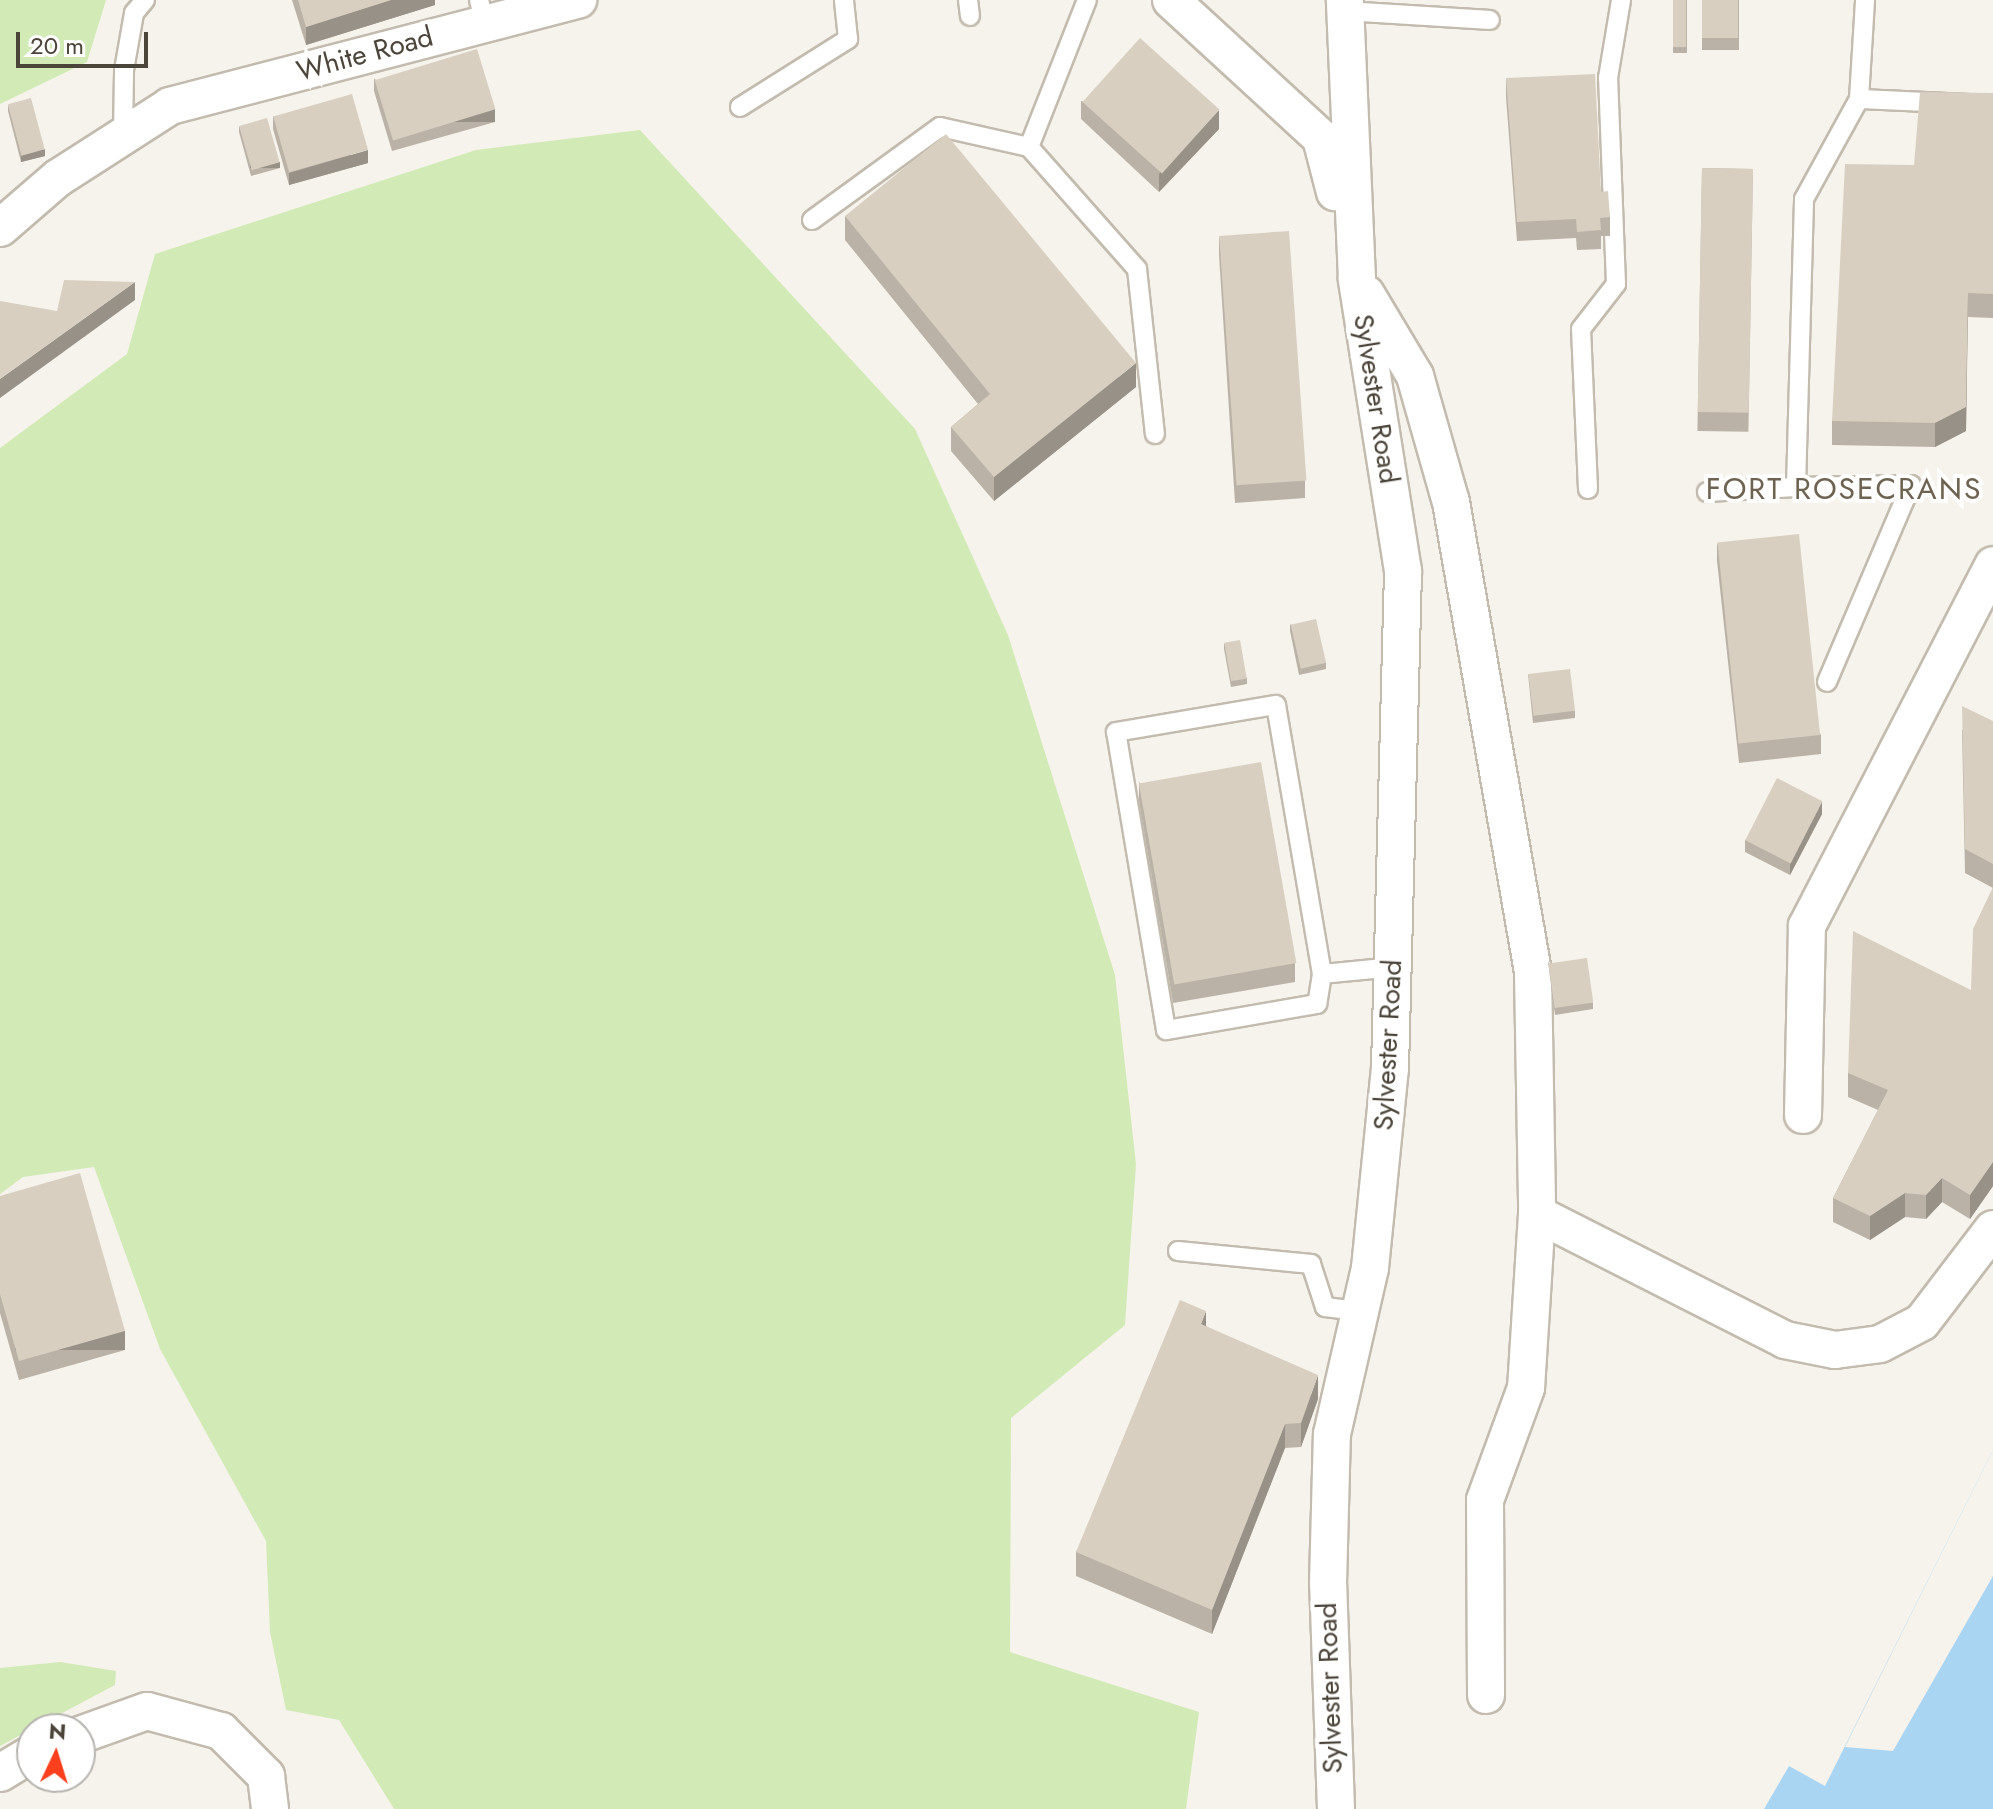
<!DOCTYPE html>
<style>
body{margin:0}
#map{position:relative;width:1993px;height:1809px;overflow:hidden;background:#f6f3ec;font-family:Jost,sans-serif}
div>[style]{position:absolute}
.green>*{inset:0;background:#d2eab5}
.water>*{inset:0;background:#a9d4f2}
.pier>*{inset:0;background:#f6f3ec}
.roads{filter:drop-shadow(2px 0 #c2bbae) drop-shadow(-2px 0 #c2bbae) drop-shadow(0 2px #c2bbae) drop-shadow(0 -2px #c2bbae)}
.service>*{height:18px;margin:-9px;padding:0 9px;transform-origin:9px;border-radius:9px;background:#fff}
.minor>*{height:36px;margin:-18px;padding:0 18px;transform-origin:18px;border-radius:18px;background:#fff}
.wall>*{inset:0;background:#bab2a6;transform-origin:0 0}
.shaded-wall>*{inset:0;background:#979187;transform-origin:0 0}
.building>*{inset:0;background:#d8cfc1;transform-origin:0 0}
span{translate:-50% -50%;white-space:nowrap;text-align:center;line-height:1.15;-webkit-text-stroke:8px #fff;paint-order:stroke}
.street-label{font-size:28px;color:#4b4439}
.neighbourhood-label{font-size:30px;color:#6e6250;letter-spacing:2px}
.north{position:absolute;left:16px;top:1713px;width:80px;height:80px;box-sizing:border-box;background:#fff;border:2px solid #b7b4b0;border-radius:50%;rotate:4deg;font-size:22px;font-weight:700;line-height:32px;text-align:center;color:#4b4439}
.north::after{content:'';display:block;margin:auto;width:28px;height:36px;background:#fc3f1d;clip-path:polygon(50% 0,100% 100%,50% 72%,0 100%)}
.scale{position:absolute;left:16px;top:32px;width:132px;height:36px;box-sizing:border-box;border:4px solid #4b4439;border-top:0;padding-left:10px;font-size:24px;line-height:28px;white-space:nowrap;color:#4b4439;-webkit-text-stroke:6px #fff;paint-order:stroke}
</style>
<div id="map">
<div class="green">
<div style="clip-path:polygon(0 0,106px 0,87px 62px,0 104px)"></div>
<div style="clip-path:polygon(640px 130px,915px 429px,1008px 635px,1115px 975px,1136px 1164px,1125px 1325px,1011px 1418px,1010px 1652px,1199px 1712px,1186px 1809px,394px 1809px,339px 1720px,286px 1710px,270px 1632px,266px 1541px,160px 1349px,94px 1167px,23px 1177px,0 1194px,0 448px,127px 354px,155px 254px,476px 150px)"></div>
<div style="clip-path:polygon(60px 1662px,116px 1671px,115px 1685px,0 1746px,0 1668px)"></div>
</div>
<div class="water">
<div style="clip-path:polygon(1993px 1450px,1993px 1809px,1764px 1809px,1789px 1766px,1825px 1786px)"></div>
</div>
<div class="pier">
<div style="clip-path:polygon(1993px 1450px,1993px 1576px,1893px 1751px,1845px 1747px)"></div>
</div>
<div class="roads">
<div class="service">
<div style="left:479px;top:0;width:21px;rotate:76deg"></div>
<div style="left:968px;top:0;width:16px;rotate:83deg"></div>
<div style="left:1346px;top:11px;width:144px;rotate:3.6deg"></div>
<div style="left:1859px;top:99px;width:134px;rotate:2.6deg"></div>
<div style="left:740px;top:107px;width:128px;rotate:-32.2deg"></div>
<div style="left:848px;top:39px;width:39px;rotate:-96deg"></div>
<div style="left:123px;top:136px;width:66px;rotate:-89.1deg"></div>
<div style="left:124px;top:70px;width:58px;rotate:-80deg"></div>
<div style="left:134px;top:13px;width:17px;rotate:-50deg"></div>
<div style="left:1029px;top:147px;width:163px;rotate:48.5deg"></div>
<div style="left:1137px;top:269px;width:166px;rotate:83.8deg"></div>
<div style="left:812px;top:220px;width:158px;rotate:-36deg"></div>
<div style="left:940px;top:127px;width:91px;rotate:12.7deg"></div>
<div style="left:1029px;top:147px;width:158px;rotate:-68.5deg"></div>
<div style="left:1796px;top:487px;width:115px;rotate:-1deg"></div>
<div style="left:1911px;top:485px;width:214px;rotate:113.1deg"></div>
<div style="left:1588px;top:489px;width:160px;rotate:-92.5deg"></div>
<div style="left:1581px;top:329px;width:57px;rotate:-52.1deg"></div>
<div style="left:1616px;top:284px;width:206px;rotate:-92.2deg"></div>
<div style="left:1608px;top:78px;width:79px;rotate:-80.5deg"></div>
<div style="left:1707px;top:492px;width:89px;rotate:-3.2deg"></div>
<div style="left:1796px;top:487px;width:288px;rotate:-88.4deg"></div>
<div style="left:1804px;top:199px;width:114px;rotate:-61.2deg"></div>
<div style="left:1859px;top:99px;width:99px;rotate:-86.5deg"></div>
<div style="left:1276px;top:705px;width:273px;rotate:80.3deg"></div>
<div style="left:1322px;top:974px;width:30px;rotate:99deg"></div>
<div style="left:1317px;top:1004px;width:153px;rotate:170.2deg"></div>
<div style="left:1166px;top:1030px;width:302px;rotate:-99.5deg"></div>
<div style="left:1116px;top:732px;width:162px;rotate:-9.6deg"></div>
<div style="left:1322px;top:974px;width:71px;rotate:-5.6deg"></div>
<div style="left:1178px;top:1251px;width:134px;rotate:5.6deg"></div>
<div style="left:1311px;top:1264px;width:45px;rotate:72deg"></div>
<div style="left:1325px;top:1307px;width:35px;rotate:7deg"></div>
</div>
<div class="minor">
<div style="left:1171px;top:0;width:204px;rotate:42.6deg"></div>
<div style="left:1321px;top:138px;width:56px;rotate:75.5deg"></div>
<div style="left:0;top:228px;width:77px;rotate:-40.8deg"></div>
<div style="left:58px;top:178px;width:133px;rotate:-32.7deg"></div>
<div style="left:170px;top:106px;width:422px;rotate:-14.6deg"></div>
<div style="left:1366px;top:294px;width:96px;rotate:59.1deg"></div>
<div style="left:1415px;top:376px;width:131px;rotate:74.1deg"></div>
<div style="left:1451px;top:502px;width:478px;rotate:80.1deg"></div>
<div style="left:1533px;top:973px;width:241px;rotate:89deg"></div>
<div style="left:1537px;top:1214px;width:174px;rotate:93.6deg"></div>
<div style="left:1526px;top:1388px;width:119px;rotate:110.1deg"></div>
<div style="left:1485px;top:1500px;width:195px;rotate:89.7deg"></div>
<div style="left:1803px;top:1115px;width:189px;rotate:-88.8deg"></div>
<div style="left:1807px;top:926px;width:406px;rotate:-62.7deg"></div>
<div style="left:1537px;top:1214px;width:278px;rotate:26.9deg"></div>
<div style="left:1785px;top:1340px;width:51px;rotate:11.3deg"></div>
<div style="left:1835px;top:1350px;width:45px;rotate:-7.6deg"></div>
<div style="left:1880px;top:1344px;width:47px;rotate:-27.6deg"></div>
<div style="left:1922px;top:1322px;width:117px;rotate:-52.6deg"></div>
<div style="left:80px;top:1735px;width:71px;rotate:-19.7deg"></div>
<div style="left:147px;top:1711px;width:77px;rotate:15.1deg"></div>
<div style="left:221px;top:1731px;width:64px;rotate:45deg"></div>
<div style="left:266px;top:1776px;width:33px;rotate:83deg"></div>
<div style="left:0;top:1773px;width:37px;rotate:-31deg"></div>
<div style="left:1336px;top:1809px;width:225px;rotate:-92deg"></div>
<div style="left:1328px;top:1584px;width:150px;rotate:-88.5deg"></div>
<div style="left:1332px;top:1434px;width:170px;rotate:-77.1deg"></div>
<div style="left:1370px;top:1268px;width:201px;rotate:-84.3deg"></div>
<div style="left:1390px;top:1068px;width:497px;rotate:-88.5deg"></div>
<div style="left:1403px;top:571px;width:296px;rotate:-99deg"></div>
<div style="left:1357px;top:279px;width:279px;rotate:-92.5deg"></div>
</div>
</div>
<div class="wall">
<div style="clip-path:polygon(292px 0,435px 0,435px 5px,306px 45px)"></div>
<div style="left:1673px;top:0;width:14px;height:53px"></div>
<div style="left:1702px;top:0;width:37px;height:50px"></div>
<div style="clip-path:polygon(1506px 78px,1601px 192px,1610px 217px,1610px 236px,1601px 236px,1601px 249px,1577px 250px,1576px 238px,1517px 241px,1506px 97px)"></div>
<div style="clip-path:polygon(374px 79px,495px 122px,392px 151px,374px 91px)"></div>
<div style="clip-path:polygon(1993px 93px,1993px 318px,1968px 317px,1966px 431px,1935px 447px,1832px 445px,1832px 421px,1914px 165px)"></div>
<div style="clip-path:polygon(1081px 101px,1219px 129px,1159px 192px,1081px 119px)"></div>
<div style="clip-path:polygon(8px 105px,45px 156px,21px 162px,8px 111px)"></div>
<div style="clip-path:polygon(273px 116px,368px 163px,289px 185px,273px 129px)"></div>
<div style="clip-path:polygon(239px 126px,280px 168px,251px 176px,239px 132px)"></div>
<div style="left:1702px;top:168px;width:51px;height:263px;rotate:1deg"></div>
<div style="clip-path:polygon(845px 216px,1136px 387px,994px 501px,951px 451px,951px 427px,978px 404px,845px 240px)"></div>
<div style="clip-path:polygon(1219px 236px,1305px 480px,1305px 498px,1235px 503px,1219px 255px)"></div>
<div style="clip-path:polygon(1717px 543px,1821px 735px,1821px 754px,1739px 763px,1717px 561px)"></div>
<div style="clip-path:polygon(1290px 624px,1326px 663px,1326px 669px,1299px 675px,1290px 631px)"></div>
<div style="clip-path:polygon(1224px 643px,1247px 678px,1247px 684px,1231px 687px,1224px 649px)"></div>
<div style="clip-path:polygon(1528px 674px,1575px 711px,1575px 718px,1533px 723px)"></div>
<div style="clip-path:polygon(1993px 721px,1993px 1186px,1970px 1219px,1942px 1202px,1926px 1219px,1905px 1217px,1870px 1240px,1833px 1222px,1833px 1198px,1878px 1110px,1848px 1097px,1848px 1073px,1971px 990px,1993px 888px,1965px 873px,1962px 730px)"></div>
<div style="clip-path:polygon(1139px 782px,1295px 963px,1295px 982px,1173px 1003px,1139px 801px)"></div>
<div style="clip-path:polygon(1822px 814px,1790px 875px,1745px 852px,1745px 840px)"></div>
<div style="clip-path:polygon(1548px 962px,1593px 1003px,1593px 1009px,1555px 1015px)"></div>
<div style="clip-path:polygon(0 1196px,125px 1350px,19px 1380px,0 1313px)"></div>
<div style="clip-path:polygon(1206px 1326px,1318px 1399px,1301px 1447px,1285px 1448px,1212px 1634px,1076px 1576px,1076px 1552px)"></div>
</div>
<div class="shaded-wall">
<div style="clip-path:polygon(391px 0,435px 0,435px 5px,306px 45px,306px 27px)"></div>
<div style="left:495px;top:109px;width:13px;height:107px;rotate:90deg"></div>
<div style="clip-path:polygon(1219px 110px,1219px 129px,1159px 192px,1159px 174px)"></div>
<div style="clip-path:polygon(45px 149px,45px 156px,21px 162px,21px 156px)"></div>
<div style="clip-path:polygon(368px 150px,368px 163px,289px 185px,289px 173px)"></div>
<div style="left:280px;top:162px;width:6px;height:30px;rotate:90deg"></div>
<div style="clip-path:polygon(135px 282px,135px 300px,0 398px,0 379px)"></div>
<div style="clip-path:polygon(1968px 293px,1966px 431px,1935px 447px,1935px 423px)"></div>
<div style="clip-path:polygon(1136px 363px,1136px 387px,994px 501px,994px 477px)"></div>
<div style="clip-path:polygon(1822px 801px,1822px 814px,1790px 875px,1790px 863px)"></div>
<div style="clip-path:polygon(1993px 1162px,1993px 1186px,1970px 1219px,1970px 1195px)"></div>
<div style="clip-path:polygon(1942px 1178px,1942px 1202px,1926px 1219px,1926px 1195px)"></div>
<div style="clip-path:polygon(1905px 1193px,1905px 1217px,1870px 1240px,1870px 1216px)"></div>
<div style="clip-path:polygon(1206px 1311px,1206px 1335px,1201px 1324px)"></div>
<div style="left:125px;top:1331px;width:19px;height:110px;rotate:90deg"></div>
<div style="clip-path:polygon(1318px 1375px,1318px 1399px,1301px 1447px,1301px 1423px)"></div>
<div style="clip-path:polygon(1285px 1424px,1285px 1448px,1212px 1634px,1212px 1610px)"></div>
</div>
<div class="building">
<div style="clip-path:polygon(298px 0,391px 0,306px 27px)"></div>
<div style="left:1673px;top:0;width:13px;height:47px"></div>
<div style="left:1702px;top:0;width:36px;height:38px"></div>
<div style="left:1140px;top:38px;width:107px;height:86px;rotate:42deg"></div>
<div style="left:477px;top:49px;width:63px;height:107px;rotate:73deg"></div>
<div style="clip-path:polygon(1595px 74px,1601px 192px,1608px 191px,1610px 217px,1600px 218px,1601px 230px,1577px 232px,1576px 219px,1517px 222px,1506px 78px)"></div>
<div style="clip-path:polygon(1920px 92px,1993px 93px,1993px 294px,1968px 293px,1966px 407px,1935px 423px,1832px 421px,1845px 164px,1914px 165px)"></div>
<div style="left:352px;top:94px;width:58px;height:82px;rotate:74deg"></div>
<div style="left:31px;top:98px;width:53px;height:24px;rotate:75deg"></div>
<div style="left:267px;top:118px;width:46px;height:29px;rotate:74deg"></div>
<div style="clip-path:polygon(946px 134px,1136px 363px,994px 477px,951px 427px,990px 394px,845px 216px)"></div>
<div style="left:1702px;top:168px;width:51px;height:244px;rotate:1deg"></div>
<div style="left:1289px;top:231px;width:250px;height:70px;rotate:86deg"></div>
<div style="clip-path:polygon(64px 280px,135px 282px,0 379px,0 301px,57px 311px)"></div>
<div style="left:1799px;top:534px;width:202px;height:82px;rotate:84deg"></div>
<div style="left:1316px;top:619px;width:45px;height:26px;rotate:77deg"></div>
<div style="left:1240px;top:640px;width:39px;height:16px;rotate:80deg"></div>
<div style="left:1570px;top:669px;width:42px;height:42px;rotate:83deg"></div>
<div style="clip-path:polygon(1962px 706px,1993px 721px,1993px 864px,1965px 849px)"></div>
<div style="left:1261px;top:762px;width:204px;height:124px;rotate:80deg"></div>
<div style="left:1777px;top:778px;width:51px;height:70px;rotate:27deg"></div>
<div style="clip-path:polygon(1993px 887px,1993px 1162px,1970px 1195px,1942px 1178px,1926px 1195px,1905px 1193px,1870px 1216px,1833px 1198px,1888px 1090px,1848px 1073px,1853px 931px,1971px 990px,1973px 929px)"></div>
<div style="left:1587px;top:958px;width:45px;height:39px;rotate:82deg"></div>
<div style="clip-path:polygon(80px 1173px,125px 1331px,19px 1361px,0 1294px,0 1196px)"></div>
<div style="clip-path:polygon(1180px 1300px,1206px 1311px,1201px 1324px,1318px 1375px,1301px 1423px,1285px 1424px,1212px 1610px,1076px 1552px)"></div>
</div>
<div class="street-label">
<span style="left:365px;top:54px;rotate:-15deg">White Road</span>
<span style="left:1376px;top:399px;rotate:81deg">Sylvester Road</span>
<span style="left:1388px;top:1045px;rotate:-87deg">Sylvester Road</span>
<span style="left:1330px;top:1688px;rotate:-92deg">Sylvester Road</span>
</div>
<div class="neighbourhood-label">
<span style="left:1844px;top:489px">FORT ROSECRANS</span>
</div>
<div class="north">N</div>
<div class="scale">20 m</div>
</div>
